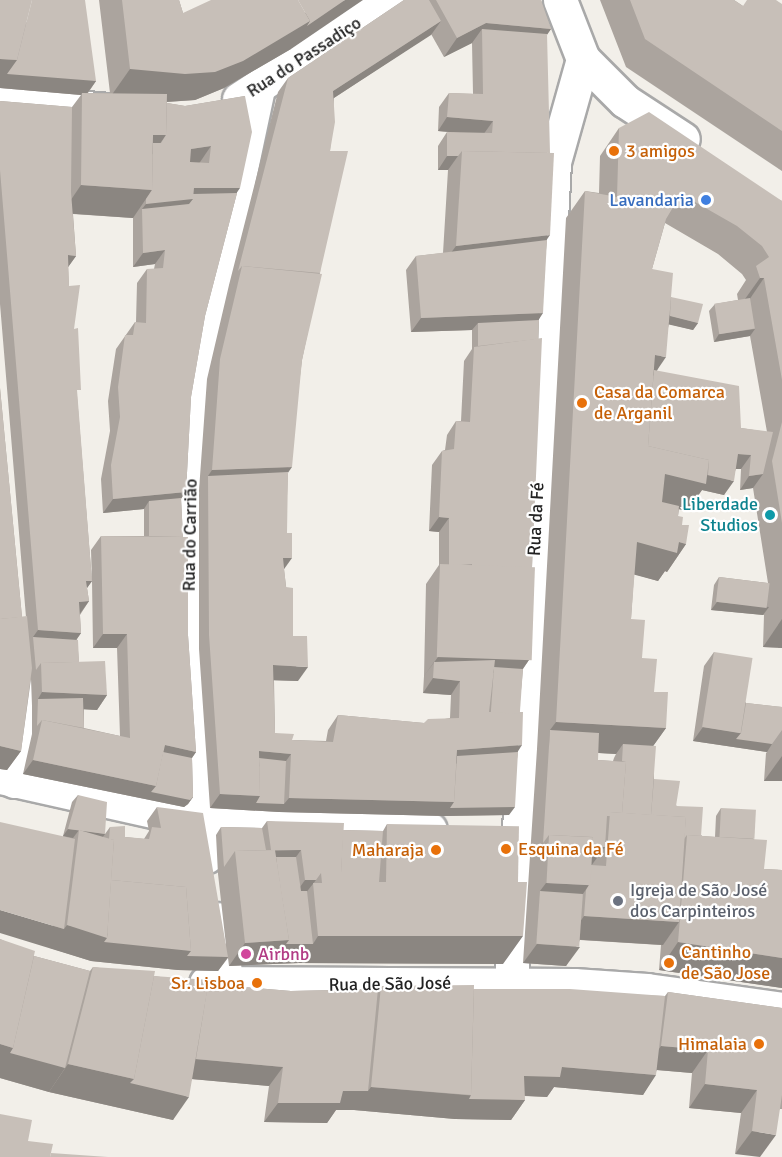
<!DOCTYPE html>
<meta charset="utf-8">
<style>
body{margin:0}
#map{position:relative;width:782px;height:1157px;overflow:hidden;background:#f2efe9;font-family:Signika,sans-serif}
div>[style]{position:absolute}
.roads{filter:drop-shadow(2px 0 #a9a9a9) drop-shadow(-2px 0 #a9a9a9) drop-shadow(0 2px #a9a9a9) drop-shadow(0 -2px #a9a9a9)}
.minor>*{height:33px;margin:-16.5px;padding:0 16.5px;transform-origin:16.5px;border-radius:16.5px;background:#fff}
.wall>*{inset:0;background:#aba49e}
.shaded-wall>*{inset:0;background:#8b8681}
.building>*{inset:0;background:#c7bfb8;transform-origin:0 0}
.dots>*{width:16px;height:16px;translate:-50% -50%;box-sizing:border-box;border:3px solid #fff;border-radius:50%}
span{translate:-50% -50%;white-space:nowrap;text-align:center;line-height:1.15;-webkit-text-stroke:4.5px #fff;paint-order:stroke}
.street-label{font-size:18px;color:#222}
.food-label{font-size:18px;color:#c56008}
.left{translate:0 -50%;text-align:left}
.right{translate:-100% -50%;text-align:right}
.shop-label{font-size:18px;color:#366cbe}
.culture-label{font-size:18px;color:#0d838f}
.worship-label{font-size:18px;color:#5b616d}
.hotel-label{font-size:18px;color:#b23c85}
</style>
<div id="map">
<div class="roads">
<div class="minor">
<div style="left:560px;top:0;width:63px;rotate:68.7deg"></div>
<div style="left:583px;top:59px;width:59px;rotate:45deg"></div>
<div style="left:625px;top:101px;width:69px;rotate:33.2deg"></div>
<div style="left:239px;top:99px;width:180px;rotate:-33.4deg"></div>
<div style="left:0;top:100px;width:119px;rotate:5.3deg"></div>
<div style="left:0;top:777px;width:207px;rotate:12.6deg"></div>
<div style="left:202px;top:822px;width:228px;rotate:1.8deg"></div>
<div style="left:14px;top:781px;width:53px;rotate:-79.1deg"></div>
<div style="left:24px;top:729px;width:45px;rotate:-91.3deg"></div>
<div style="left:207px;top:856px;width:251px;rotate:-94.1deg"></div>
<div style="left:189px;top:606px;width:166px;rotate:-88.6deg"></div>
<div style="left:193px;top:440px;width:94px;rotate:-83.9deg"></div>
<div style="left:203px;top:347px;width:264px;rotate:-78deg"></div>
<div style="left:217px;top:919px;width:67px;rotate:81.4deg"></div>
<div style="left:511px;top:982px;width:821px;rotate:-87deg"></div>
<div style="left:554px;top:162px;width:107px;rotate:-74.3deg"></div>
<div style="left:206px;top:983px;width:368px;rotate:0.3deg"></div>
<div style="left:574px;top:985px;width:73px;rotate:3.9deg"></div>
<div style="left:647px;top:990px;width:136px;rotate:8deg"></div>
</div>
</div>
<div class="wall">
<div style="clip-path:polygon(evenodd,0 0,96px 81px,88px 93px,110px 93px,99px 0,179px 0,183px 13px,291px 49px,224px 88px,195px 100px,167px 102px,167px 103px,185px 106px,245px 96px,237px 193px,205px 316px,191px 397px,186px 492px,181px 498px,188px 635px,196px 752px,192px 758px,193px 797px,188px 804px,184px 807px,23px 774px,32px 734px,32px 706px,31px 679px,21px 751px,7px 770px,0 769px,0 388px,22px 617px,26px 617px,0 304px,0 101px,72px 107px,81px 95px,0 88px,0 0,73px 214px,133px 218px,133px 267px,155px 264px,154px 269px,147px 269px,137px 283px,136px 322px,135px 322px,116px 349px,108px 401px,110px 431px,101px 479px,103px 513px,144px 509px,144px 536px,101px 536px,91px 550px,92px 581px,77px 396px,74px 329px,69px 286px,68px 267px,76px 256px,73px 214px,0 0,92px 581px,93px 648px,117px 648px,120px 736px,84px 728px,84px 709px,97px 710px,107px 695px,79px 662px,77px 639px,81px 633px,80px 615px,89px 601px,87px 588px,92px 581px)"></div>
<div style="clip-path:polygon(evenodd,404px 0,541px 0,551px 29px,547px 34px,547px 240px,539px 320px,532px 568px,531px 657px,523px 669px,519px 712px,518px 752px,509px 815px,444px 816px,279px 812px,210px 808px,199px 649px,199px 490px,207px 379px,229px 285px,278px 92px,288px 78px,404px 0,431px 34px,444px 57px,472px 43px,473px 94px,449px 93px,439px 107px,438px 131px,449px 132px,447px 132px,438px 146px,438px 170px,448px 170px,443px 253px,416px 256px,406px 270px,411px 332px,472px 330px,472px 349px,464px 361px,461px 421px,456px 421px,447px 435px,445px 450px,442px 451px,432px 465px,429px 531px,439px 532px,439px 565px,426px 584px,424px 676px,423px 693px,451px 695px,450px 718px,424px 723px,338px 715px,328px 730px,326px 741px,292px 740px,275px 733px,274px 680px,298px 681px,284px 570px,288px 472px,302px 360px,320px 273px,330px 151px,334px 98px,431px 34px)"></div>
<div style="clip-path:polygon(600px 0,734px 0,743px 6px,782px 4px,782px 171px,626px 67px)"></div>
<div style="clip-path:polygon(evenodd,619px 128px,782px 201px,782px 648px,763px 647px,764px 615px,711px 610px,714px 585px,719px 577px,768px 583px,753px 488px,740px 490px,741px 469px,736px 469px,724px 495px,702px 490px,687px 511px,679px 509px,678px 516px,682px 525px,686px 544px,667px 572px,665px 571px,658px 581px,634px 574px,631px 619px,642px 658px,654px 692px,666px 728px,653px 746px,654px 779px,702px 836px,715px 837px,716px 816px,721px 808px,754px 839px,764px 869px,782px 870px,782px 988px,659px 970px,661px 945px,580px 940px,566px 966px,523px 963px,537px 749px,566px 218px,585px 191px,599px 193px,600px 156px,619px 128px,665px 223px,718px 254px,742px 274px,746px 280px,737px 294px,738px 300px,715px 304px,709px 311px,714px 342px,750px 336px,767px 432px,741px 428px,657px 371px,669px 324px,693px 330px,698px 323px,671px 297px,652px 269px,665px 223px,619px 128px,598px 753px,616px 754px,614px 758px,613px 761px,598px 760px,598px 753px)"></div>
<div style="clip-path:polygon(714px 652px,746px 703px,782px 707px,782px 781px,764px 781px,766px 753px,767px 752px,693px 741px,704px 666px)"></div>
<div style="clip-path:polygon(78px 795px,105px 834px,110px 827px,125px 837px,144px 839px,149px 831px,147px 821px,157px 807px,226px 945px,218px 874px,216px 835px,221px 827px,262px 828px,267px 821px,343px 830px,383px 831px,387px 824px,503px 964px,299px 963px,273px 964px,229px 966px,228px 958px,218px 971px,178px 970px,91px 961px,50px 948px,63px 836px,72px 802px)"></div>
<div style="clip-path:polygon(0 939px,34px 956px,90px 971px,93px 967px,208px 984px,291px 991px,378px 989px,381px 986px,665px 996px,668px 992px,782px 1008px,782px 1109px,780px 1109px,735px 1154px,741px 1113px,689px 1108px,692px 1073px,657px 1070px,643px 1095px,554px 1087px,547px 1097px,524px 1096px,525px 1100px,511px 1120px,455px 1119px,354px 1110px,336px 1110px,327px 1123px,264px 1122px,269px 1086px,192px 1079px,173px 1120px,49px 1092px,0 1078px)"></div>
</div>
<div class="shaded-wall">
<div style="clip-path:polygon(345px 0,363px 0,291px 49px,224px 88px,195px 100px,165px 102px,111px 96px,130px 69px)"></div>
<div style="clip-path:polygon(441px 21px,431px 35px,323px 105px,333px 91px)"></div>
<div style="clip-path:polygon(486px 23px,551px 29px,538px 48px,482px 29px,472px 43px,444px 57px,457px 38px)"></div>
<div style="clip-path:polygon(0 59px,17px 60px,96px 81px,86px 95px,82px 93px,81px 95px,0 88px)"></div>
<div style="clip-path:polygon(447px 117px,493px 121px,483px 135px,438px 131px)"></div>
<div style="clip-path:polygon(153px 135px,166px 135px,147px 162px)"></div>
<div style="clip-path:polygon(211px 146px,198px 165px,177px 168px,191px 149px)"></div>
<div style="clip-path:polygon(447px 156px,458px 156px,448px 170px,438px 170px)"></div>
<div style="clip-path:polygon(81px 185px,152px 190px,133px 218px,62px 213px)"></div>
<div style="clip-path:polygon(194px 188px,240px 188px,227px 207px,142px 209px,146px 204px)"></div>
<div style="clip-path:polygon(550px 235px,537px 254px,442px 265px,456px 246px)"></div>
<div style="clip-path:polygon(165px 250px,155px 264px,133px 267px,143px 253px)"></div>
<div style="clip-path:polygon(68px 255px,76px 256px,66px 270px)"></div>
<div style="clip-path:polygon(760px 278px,764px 278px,745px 306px,740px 306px)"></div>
<div style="clip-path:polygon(543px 313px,534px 327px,478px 323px,472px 330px,411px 332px,421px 318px)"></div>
<div style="clip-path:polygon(664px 314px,698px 323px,693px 330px,658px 322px)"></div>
<div style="clip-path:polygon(755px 329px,750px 336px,714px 342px,719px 334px)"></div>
<div style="clip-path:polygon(655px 355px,666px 357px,647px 385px)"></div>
<div style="clip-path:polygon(738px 454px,751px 455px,741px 469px,728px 469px)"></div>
<div style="clip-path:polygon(639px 460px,734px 481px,724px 495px,702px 490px,687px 511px,646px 502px)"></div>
<div style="clip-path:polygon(292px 467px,278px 487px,208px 476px,212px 470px)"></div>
<div style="clip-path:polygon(763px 474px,753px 488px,740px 490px,749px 476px)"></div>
<div style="clip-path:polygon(186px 492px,176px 506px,149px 501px,144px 509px,103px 513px,113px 499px)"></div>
<div style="clip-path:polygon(439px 517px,449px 518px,439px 532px,429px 531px)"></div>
<div style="clip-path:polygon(637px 542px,679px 542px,686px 544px,667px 572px,665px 571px,658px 581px,617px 570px)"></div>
<div style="clip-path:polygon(283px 558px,292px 558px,282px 572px)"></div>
<div style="clip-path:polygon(86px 581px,92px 581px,82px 595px)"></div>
<div style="clip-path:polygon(89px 601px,79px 615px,79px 602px)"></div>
<div style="clip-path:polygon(717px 602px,769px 607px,763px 615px,711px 610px)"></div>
<div style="clip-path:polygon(782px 619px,782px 648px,763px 647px)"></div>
<div style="clip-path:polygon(38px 630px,81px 633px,71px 647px,33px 637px)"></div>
<div style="clip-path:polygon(103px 634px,127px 634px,117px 648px,93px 648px)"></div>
<div style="clip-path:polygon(438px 657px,531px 657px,517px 677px,434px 662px,424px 676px)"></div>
<div style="clip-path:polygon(273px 665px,308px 667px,298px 681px,263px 680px)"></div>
<div style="clip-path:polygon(433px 678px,460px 681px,451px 695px,423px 693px)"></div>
<div style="clip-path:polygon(42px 692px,107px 695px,97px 710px,38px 707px,38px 699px)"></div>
<div style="clip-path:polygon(556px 722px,666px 728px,646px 756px,623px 744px,616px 754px,549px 750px,550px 730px)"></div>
<div style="clip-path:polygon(703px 727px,741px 733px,772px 744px,767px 752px,693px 741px)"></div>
<div style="clip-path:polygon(165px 745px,196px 752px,186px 766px,158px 759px)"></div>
<div style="clip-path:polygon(522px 745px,513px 759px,452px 764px,457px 750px)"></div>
<div style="clip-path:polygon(0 746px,21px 751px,7px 770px,0 769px)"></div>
<div style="clip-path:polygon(259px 751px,291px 754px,281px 768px,254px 766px)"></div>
<div style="clip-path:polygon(782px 756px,782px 781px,764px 781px)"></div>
<div style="clip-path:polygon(33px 760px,156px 786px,193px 797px,188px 804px,184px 807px,23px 774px)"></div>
<div style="clip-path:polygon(220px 794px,260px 796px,284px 804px,289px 798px,454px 802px,515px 807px,509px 815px,444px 816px,279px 812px,210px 808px)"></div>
<div style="clip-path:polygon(68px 829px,79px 830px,73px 838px,63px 836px)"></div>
<div style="clip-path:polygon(79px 830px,105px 834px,100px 841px)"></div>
<div style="clip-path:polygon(549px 843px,605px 847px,591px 866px)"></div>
<div style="clip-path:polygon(301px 850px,291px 864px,262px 865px,271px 851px)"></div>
<div style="clip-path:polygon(305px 880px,316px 880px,305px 894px,295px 894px)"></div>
<div style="clip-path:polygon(546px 883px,589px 885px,570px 913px,540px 891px)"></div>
<div style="clip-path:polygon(0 910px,64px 929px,67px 925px,191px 951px,228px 957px,218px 971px,178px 970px,91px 961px,0 933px)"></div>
<div style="clip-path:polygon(584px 916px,679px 922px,663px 945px,568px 939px)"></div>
<div style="clip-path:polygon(318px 936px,523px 936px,503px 964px,299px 963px,273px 964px,229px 966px,245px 943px,289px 940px,313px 944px)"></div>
<div style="clip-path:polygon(678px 942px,782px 958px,782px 988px,659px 970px)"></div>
<div style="clip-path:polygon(537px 944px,580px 947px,566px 966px,523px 963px)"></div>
<div style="clip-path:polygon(0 1044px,13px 1048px,65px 1068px,49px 1092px,0 1078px)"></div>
<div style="clip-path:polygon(661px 1046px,708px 1050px,692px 1073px,645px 1069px)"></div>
<div style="clip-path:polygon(194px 1059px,283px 1067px,269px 1086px,180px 1078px)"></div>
<div style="clip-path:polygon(68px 1064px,134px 1079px,189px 1097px,173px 1120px,49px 1092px)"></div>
<div style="clip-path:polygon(562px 1067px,656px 1075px,643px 1095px,554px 1087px,547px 1097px,510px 1095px,524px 1076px)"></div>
<div style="clip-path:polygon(705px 1084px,757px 1090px,741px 1113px,689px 1108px)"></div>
<div style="clip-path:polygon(371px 1087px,525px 1100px,511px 1120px,455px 1119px,354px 1110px,336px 1110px,327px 1123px,264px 1122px,278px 1103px,343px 1091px,368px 1091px)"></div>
<div style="clip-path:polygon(752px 1131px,776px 1135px,760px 1157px,735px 1154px)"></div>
</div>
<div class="building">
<div style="clip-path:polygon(0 0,32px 0,17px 60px,0 59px)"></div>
<div style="clip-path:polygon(32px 0,85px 0,96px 81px,7px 74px,17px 60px)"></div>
<div style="clip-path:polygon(122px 0,179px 0,183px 13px,211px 0,298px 0,310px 21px,243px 61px,215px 72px,185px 74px,130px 69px)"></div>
<div style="clip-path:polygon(298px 0,345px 0,307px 26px,310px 21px)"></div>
<div style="clip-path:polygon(404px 0,429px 0,441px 21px,333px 91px,335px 122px,330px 151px,348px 151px,320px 273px,242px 266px,238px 271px,288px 78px)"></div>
<div style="clip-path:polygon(436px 0,541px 0,551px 29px,486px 23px,457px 38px)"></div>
<div style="clip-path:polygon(630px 0,734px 0,743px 6px,747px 0,776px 0,782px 4px,782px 131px,645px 39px)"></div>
<div style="clip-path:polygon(482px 29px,547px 34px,550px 153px,462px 151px,458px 156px,447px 156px,447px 132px,492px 133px,493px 121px,447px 117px,449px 93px,483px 94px)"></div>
<div style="clip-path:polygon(82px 93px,167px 94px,166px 135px,153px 135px,152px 190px,81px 185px)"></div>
<div style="clip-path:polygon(evenodd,245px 96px,252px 132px,240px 188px,194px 188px,193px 199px,146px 204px,146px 199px,152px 190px,153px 143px,161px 143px,166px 135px,167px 103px,185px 106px,245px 96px,211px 146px,209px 163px,190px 162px,191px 149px,211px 146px)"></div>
<div style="clip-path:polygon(0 101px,72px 107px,71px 192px,76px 256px,68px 255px,69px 286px,80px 285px,74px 329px,78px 328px,81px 390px,77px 390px,92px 581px,86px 581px,89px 601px,79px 602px,81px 633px,38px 630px,0 170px)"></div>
<div style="clip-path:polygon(649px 112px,782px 201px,782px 380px,764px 278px,760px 278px,756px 266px,769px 257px,762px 246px,737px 226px,681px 194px,666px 219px,652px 269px,673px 273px,666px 357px,655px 355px,648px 446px,709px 460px,706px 484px,665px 474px,662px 502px,679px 506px,678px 516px,683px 517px,682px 525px,689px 525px,686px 544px,679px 542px,677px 553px,637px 542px,631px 619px,645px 620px,642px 658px,657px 659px,654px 692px,668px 692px,666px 728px,556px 722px,585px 191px,617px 197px,619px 128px)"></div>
<div style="clip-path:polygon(462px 151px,554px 153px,550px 235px,456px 246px)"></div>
<div style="clip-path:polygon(237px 193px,205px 316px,191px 397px,186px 492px,113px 499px,111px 465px,120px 417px,118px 387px,125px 335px,133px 335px,135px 322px,146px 323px,147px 269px,163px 268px,165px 250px,143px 253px,142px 209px,189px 204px,193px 199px,193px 194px)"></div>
<div style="clip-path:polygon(547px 240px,543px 313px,421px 318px,416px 256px)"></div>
<div style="clip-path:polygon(242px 266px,322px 274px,302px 360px,292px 467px,212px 470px,220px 359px)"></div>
<div style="clip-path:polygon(671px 297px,703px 304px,698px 323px,670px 316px)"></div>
<div style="left:750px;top:298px;width:31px;height:36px;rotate:81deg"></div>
<div style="clip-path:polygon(539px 320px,538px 339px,478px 346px,478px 323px)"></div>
<div style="clip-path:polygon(542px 338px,532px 568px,472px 566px,472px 564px,461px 565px,449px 565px,449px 518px,439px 517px,442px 451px,454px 449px,456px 421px,470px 422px,474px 347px)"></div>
<div style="clip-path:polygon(654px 370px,739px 386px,741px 428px,773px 432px,763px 474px,749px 476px,751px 455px,738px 454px,734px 481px,708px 475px,709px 460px,648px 446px)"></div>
<div style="clip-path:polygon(0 388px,22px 617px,0 619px)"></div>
<div style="clip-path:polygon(782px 422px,782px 523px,772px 461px)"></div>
<div style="clip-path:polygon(288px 472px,287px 533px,292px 533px,292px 558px,283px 558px,286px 587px,293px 588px,293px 636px,307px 636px,308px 667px,273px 665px,275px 733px,294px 734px,292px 740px,333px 742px,338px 715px,424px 723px,428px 719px,459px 718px,460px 681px,433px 678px,434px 662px,495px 660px,489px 712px,523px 712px,522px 745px,457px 750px,454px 802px,289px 798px,291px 754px,259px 751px,260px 796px,220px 794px,209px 635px,208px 476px)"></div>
<div style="clip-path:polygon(181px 498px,183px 537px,149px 536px,149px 501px)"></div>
<div style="clip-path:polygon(101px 536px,188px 537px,188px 635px,196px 752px,165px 745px,156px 786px,33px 760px,42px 720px,130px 738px,127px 634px,103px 634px)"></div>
<div style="left:440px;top:564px;width:95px;height:93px;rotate:2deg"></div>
<div style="left:719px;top:577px;width:51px;height:25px;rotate:7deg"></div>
<div style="clip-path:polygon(27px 616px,32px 668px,21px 751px,0 746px,0 619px)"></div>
<div style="clip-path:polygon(33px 637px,78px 640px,79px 662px,41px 663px,36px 670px)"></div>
<div style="left:714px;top:652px;width:39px;height:76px;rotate:9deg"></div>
<div style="clip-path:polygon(105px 661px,107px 695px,42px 692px,41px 663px)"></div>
<div style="left:494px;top:667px;width:29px;height:45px;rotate:4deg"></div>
<div style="clip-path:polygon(83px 698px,84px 728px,42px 720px,37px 726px,38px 699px)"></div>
<div style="clip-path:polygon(746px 703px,782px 707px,782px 730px,772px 744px,736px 739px,741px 733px)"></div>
<div style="clip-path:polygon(550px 730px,599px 733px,598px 760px,626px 762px,622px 813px,610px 812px,610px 816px,607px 816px,605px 847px,592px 846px,593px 837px,549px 835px,543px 843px)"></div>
<div style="clip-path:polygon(623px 744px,656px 746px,651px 815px,622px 813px,626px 762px,622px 761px)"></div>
<div style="clip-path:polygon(163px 752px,192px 758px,193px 797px,190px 800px,151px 792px,156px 786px)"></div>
<div style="clip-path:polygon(518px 752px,515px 807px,450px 808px,454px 802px,457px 756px)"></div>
<div style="clip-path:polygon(259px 758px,286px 761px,284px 804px,256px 803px,260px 796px)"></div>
<div style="clip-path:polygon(654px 779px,680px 781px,676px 806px,703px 807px,701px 836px,687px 835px,684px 839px,686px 817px,651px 815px)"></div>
<div style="clip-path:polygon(78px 795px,107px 802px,105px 834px,68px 829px)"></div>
<div style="clip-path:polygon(157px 807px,203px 813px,228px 957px,187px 956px,191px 951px,186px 887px,111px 880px,114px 840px,109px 839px,110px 827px,125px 826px,125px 837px,149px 839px,152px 827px,161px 828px)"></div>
<div style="left:721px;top:808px;width:35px;height:29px;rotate:3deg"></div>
<div style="clip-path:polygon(610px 812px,686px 817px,679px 922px,584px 916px,586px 890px,589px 885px,591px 865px,606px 866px)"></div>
<div style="clip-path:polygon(267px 821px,344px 823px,341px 873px,321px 873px,316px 880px,305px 880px,301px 850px,271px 850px)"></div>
<div style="clip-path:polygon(0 822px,75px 839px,64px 929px,0 910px)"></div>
<div style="left:387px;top:824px;width:132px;height:58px;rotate:1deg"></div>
<div style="clip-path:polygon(221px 827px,262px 828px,266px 850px,235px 851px,224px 867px)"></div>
<div style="clip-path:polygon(79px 830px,114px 840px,107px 938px,67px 925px)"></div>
<div style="clip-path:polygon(343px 830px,383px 831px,379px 882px,345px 882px,345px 873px,341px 873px)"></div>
<div style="left:549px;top:835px;width:44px;height:48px;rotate:3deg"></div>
<div style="clip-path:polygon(687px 835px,767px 840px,764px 869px,782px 870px,782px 958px,678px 942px)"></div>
<div style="clip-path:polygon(275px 850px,289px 940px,245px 943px,235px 851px)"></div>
<div style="clip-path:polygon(276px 857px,296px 857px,301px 891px,281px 891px)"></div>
<div style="clip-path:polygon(321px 873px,345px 873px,345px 882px,527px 882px,523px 936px,318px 936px,313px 883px,322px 883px)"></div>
<div style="clip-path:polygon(111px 880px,186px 887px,191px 951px,104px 942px,107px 938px)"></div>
<div style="clip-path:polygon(281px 891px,307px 891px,313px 944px,286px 944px,289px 940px)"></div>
<div style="left:540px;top:891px;width:43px;height:53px;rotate:4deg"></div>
<div style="clip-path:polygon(0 939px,35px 951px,13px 1048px,0 1044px)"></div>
<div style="clip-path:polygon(34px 956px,90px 971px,65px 1068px,10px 1053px,13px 1048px)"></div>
<div style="clip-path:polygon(93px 967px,155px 971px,134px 1079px,68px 1064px)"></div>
<div style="clip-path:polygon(154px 976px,209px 980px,189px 1097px,130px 1083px,134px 1079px)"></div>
<div style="clip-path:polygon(208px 984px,291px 991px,378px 989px,368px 1091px,343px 1091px,340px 1103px,278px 1103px,283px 1067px,196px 1059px)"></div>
<div style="clip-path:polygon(474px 985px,471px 1095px,371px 1087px,381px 986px)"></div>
<div style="clip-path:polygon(474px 989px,570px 989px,665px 996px,656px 1075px,562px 1067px,560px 1077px,524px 1076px,525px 1100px,469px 1099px,471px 1095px)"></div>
<div style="clip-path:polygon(668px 992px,782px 1008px,782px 1095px,776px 1135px,752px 1131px,757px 1090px,705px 1084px,708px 1050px,661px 1046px)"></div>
<div style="clip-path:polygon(0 1114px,32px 1120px,28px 1141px,53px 1144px,50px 1157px,0 1157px)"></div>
<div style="clip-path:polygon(51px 1153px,108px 1157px,50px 1157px)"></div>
</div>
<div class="dots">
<div style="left:614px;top:151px;background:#e8710a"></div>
<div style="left:706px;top:200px;background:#3f7fe0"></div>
<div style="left:582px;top:403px;background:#e8710a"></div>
<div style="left:770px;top:515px;background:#0f9aa8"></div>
<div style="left:506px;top:849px;background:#e8710a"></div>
<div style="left:436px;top:850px;background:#e8710a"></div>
<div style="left:618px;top:901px;background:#6b7280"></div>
<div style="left:246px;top:954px;background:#d1479c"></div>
<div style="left:669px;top:963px;background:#e8710a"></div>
<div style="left:257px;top:983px;background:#e8710a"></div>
<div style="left:759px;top:1044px;background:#e8710a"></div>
</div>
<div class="street-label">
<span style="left:304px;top:57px;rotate:-33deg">Rua do Passadiço</span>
<span style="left:536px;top:519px;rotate:-87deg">Rua da Fé</span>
<span style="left:190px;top:535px;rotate:-89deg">Rua do Carrião</span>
<span style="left:390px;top:984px;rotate:-1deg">Rua de São José</span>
</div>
<div class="food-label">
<span class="left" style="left:626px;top:151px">3 amigos</span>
<span class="left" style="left:594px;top:403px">Casa da Comarca<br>de Arganil</span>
<span class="left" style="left:518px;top:849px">Esquina da Fé</span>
<span class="right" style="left:424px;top:850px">Maharaja</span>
<span class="left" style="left:681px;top:963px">Cantinho<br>de São Jose</span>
<span class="right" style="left:245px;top:983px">Sr. Lisboa</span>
<span class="right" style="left:747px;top:1044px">Himalaia</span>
</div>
<div class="shop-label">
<span class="right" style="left:694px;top:200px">Lavandaria</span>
</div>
<div class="culture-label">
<span class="right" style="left:758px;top:515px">Liberdade<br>Studios</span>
</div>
<div class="worship-label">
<span class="left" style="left:630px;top:901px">Igreja de São José<br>dos Carpinteiros</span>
</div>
<div class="hotel-label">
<span class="left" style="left:258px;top:954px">Airbnb</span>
</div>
</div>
